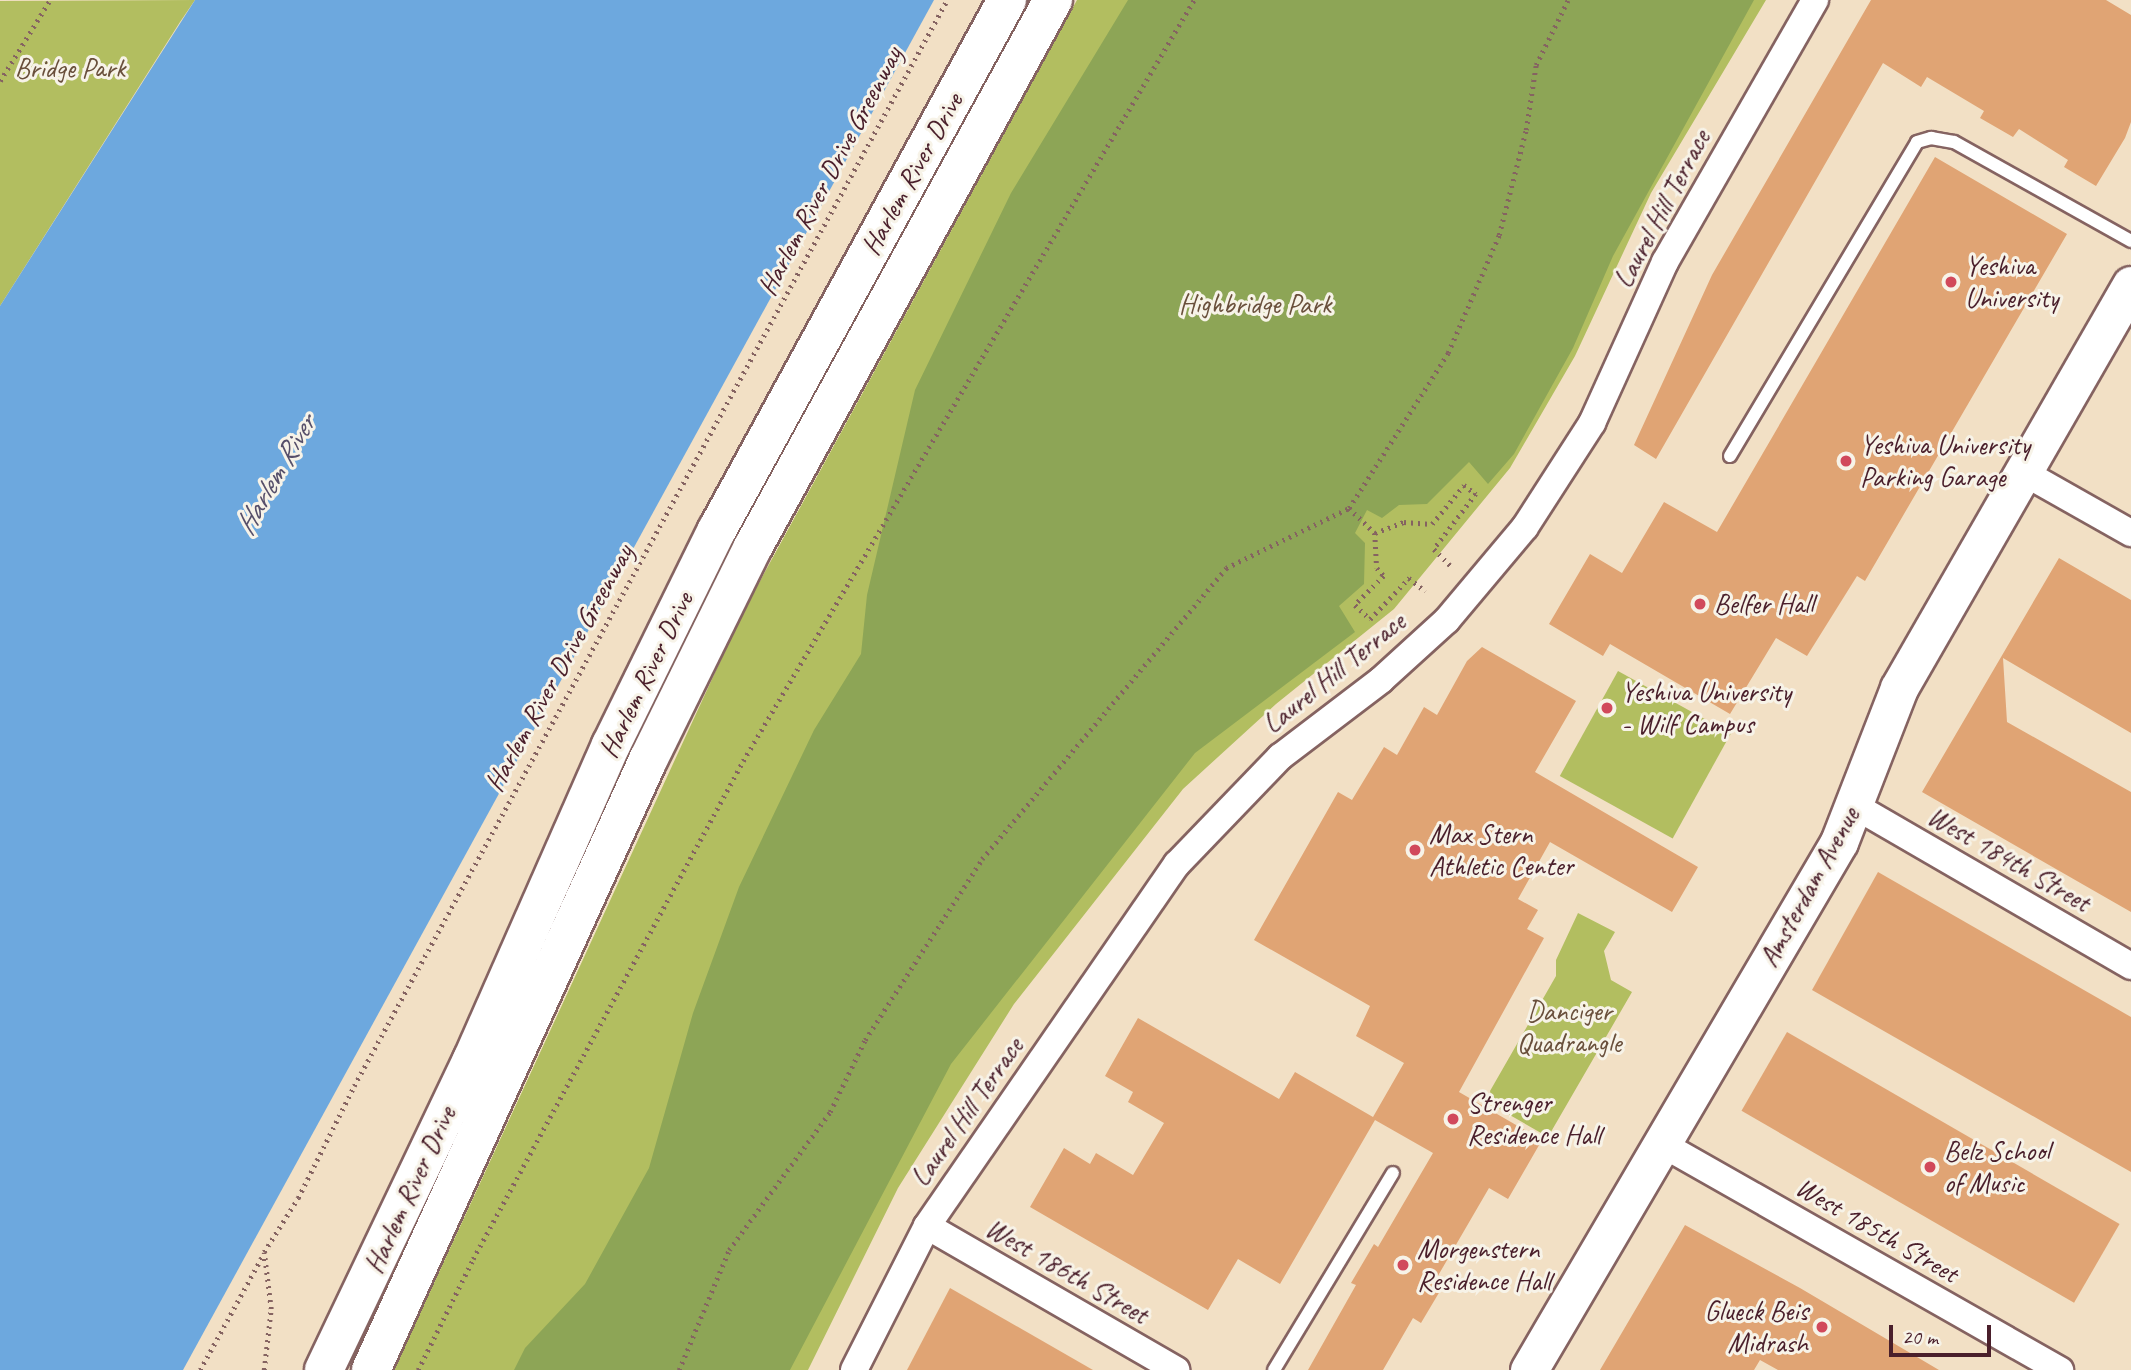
<!DOCTYPE html>
<style>
body{margin:0}
#map{position:relative;width:2131px;height:1370px;overflow:hidden;background:#f2e0c5;font-family:Caveat,sans-serif}
div>[style]{position:absolute}
.green>*{inset:0;background:#b2be60;transform-origin:0 0}
.forest>*{inset:0;background:#8da556}
.water>*{inset:0;background:#6da8de}
.building>*{inset:0;background:#e0a474;transform-origin:0 0}
.path>*{height:4.5px;margin-top:-2.25px;transform-origin:0;background:repeating-linear-gradient(90deg,#856361 0 2px,transparent 0 7px)}
.roads{filter:drop-shadow(2px 0 #856361) drop-shadow(-2px 0 #856361) drop-shadow(0 2px #856361) drop-shadow(0 -2px #856361)}
.lane>*{height:12px;margin:-6px;padding:0 6px;transform-origin:6px;border-radius:6px;background:#fff}
.street>*{height:26px;margin:-13px;padding:0 13px;transform-origin:13px;border-radius:13px;background:#fff}
.secondary>*{height:37px;margin:-18.5px;padding:0 18.5px;transform-origin:18.5px;border-radius:18.5px;background:#fff}
.highway>*{height:38px;margin:-19px;padding:0 19px;transform-origin:19px;border-radius:19px;background:#fff}
.dots>*{width:19px;height:19px;translate:-50% -50%;box-sizing:border-box;border:4px solid #f7f3e8;border-radius:50%}
span{translate:-50% -50%;white-space:nowrap;text-align:center;line-height:1.15;-webkit-text-stroke:6px #f7f3e8;paint-order:stroke}
.park-label{font-size:28px;color:#694f3b}
.street-label{font-size:28px;color:#4a1f2b}
.poi-label{font-size:28px;color:#4a1f2b}
.left{translate:0 -50%;text-align:left}
.right{translate:-100% -50%;text-align:right}
.water-label{font-size:30px;color:#564f6a;font-style:italic}
.scale{position:absolute;left:1889px;top:1325px;width:102px;height:32px;box-sizing:border-box;border:4px solid #4a1f2b;border-top:0;padding-left:9px;font-size:21px;line-height:24px;white-space:nowrap;color:#4a1f2b;-webkit-text-stroke:5px #f7f3e8;paint-order:stroke}
</style>
<div id="map">
<div class="green">
<div style="clip-path:polygon(195px 0,180px 22px,0 306px,0 1px)"></div>
<div style="clip-path:polygon(1077px 0,1766px 0,1651px 193px,1575px 356px,1510px 468px,1394px 609px,1276px 704px,1183px 789px,1014px 1004px,898px 1188px,808px 1370px,394px 1370px,742px 614px)"></div>
<div style="left:1618px;top:671px;width:129px;height:120px;rotate:29deg"></div>
<div style="clip-path:polygon(1578px 913px,1615px 932px,1604px 951px,1611px 980px,1632px 992px,1548px 1137px,1494px 1106px,1490px 1091px,1556px 976px,1556px 960px)"></div>
</div>
<div class="forest">
<div style="clip-path:polygon(1128px 0,1754px 0,1613px 256px,1573px 348px,1514px 454px,1488px 484px,1469px 462px,1427px 504px,1399px 505px,1382px 518px,1367px 510px,1355px 533px,1365px 543px,1364px 584px,1339px 606px,1355px 632px,1195px 753px,951px 1064px,790px 1370px,514px 1370px,525px 1348px,585px 1284px,649px 1168px,693px 1013px,739px 887px,814px 730px,861px 654px,867px 595px,915px 390px,1011px 193px)"></div>
</div>
<div class="water">
<div style="clip-path:polygon(195px 0,934px 0,183px 1370px,0 1370px,0 306px)"></div>
</div>
<div class="building">
<div style="clip-path:polygon(1871px 0,2106px 0,2131px 15px,2131px 122px,2125px 138px,2096px 186px,2064px 167px,2068px 160px,2019px 129px,2013px 137px,1980px 118px,1984px 111px,1927px 77px,1921px 87px,1883px 63px,1656px 459px,1634px 445px,1712px 275px)"></div>
<div style="clip-path:polygon(1935px 157px,2067px 234px,1865px 581px,1857px 576px,1807px 656px,1776px 638px,1730px 714px,1610px 644px,1603px 656px,1549px 624px,1590px 554px,1622px 573px,1664px 502px,1717px 532px)"></div>
<div style="clip-path:polygon(2059px 558px,2131px 600px,2131px 733px,2003px 658px,2007px 722px,2131px 792px,2131px 912px,1922px 792px)"></div>
<div style="clip-path:polygon(1482px 647px,1576px 701px,1535px 772px,1698px 867px,1672px 912px,1550px 842px,1518px 899px,1538px 910px,1527px 929px,1544px 938px,1459px 1092px,1542px 1140px,1508px 1199px,1489px 1188px,1432px 1286px,1440px 1291px,1421px 1323px,1413px 1318px,1383px 1370px,1308px 1370px,1356px 1285px,1351px 1283px,1374px 1244px,1378px 1247px,1433px 1153px,1375px 1120px,1280px 1284px,1238px 1259px,1208px 1310px,1030px 1207px,1064px 1148px,1090px 1164px,1096px 1153px,1133px 1175px,1164px 1123px,1128px 1102px,1133px 1092px,1105px 1076px,1138px 1018px,1279px 1099px,1295px 1072px,1373px 1117px,1404px 1063px,1356px 1036px,1370px 1006px,1254px 940px,1338px 792px,1352px 800px,1384px 747px,1397px 755px,1424px 707px,1437px 715px,1467px 661px)"></div>
<div style="clip-path:polygon(1878px 872px,2131px 1017px,2131px 1172px,1812px 990px)"></div>
<div style="left:1787px;top:1032px;width:384px;height:91px;rotate:30deg"></div>
<div style="clip-path:polygon(1685px 1225px,1800px 1288px,1939px 1370px,1778px 1370px,1760px 1360px,1754px 1370px,1600px 1370px)"></div>
<div style="clip-path:polygon(950px 1288px,1093px 1370px,907px 1370px)"></div>
</div>
<div class="path">
<div style="left:0;top:81px;width:95px;rotate:-58.3deg"></div>
<div style="left:1349px;top:508px;width:36px;rotate:44deg"></div>
<div style="left:1375px;top:533px;width:31px;rotate:-21deg"></div>
<div style="left:1404px;top:522px;width:28px;rotate:4deg"></div>
<div style="left:1432px;top:524px;width:50px;rotate:-50.6deg"></div>
<div style="left:1464px;top:485px;width:15px;rotate:37deg"></div>
<div style="left:1476px;top:494px;width:69px;rotate:127.4deg"></div>
<div style="left:1434px;top:549px;width:24px;rotate:45deg"></div>
<div style="left:1375px;top:533px;width:35px;rotate:87deg"></div>
<div style="left:1377px;top:568px;width:11px;rotate:49deg"></div>
<div style="left:1384px;top:576px;width:41px;rotate:135deg"></div>
<div style="left:1355px;top:605px;width:21px;rotate:43deg"></div>
<div style="left:1370px;top:619px;width:57px;rotate:-46.4deg"></div>
<div style="left:1409px;top:578px;width:21px;rotate:39deg"></div>
<div style="left:200px;top:1370px;width:133px;rotate:-61.3deg"></div>
<div style="left:264px;top:1370px;width:61px;rotate:-83.5deg"></div>
<div style="left:271px;top:1309px;width:57px;rotate:-97deg"></div>
<div style="left:264px;top:1252px;width:64px;rotate:-57.8deg"></div>
<div style="left:298px;top:1198px;width:125px;rotate:-63.4deg"></div>
<div style="left:354px;top:1086px;width:1237px;rotate:-61.36deg"></div>
<div style="left:418px;top:1370px;width:124px;rotate:-63.6deg"></div>
<div style="left:473px;top:1259px;width:566px;rotate:-61.53deg"></div>
<div style="left:743px;top:761px;width:885px;rotate:-59.35deg"></div>
<div style="left:679px;top:1370px;width:130px;rotate:-67.4deg"></div>
<div style="left:729px;top:1250px;width:171px;rotate:-53.8deg"></div>
<div style="left:830px;top:1112px;width:80px;rotate:-64.1deg"></div>
<div style="left:865px;top:1040px;width:216px;rotate:-57.1deg"></div>
<div style="left:982px;top:859px;width:380px;rotate:-50deg"></div>
<div style="left:1226px;top:568px;width:137px;rotate:-26deg"></div>
<div style="left:1349px;top:508px;width:184px;rotate:-57.4deg"></div>
<div style="left:1448px;top:353px;width:129px;rotate:-66.6deg"></div>
<div style="left:1499px;top:235px;width:108px;rotate:-75.6deg"></div>
<div style="left:1526px;top:130px;width:66px;rotate:-81.3deg"></div>
<div style="left:1536px;top:65px;width:72px;rotate:-63.8deg"></div>
</div>
<div class="roads">
<div class="lane">
<div style="left:1730px;top:456px;width:365px;rotate:-59.2deg"></div>
<div style="left:1917px;top:142px;width:15px;rotate:-16deg"></div>
<div style="left:1931px;top:138px;width:23px;rotate:10deg"></div>
<div style="left:1954px;top:142px;width:203px;rotate:29.2deg"></div>
<div style="left:1274px;top:1370px;width:230px;rotate:-58.9deg"></div>
</div>
<div class="street">
<div style="left:2023px;top:472px;width:124px;rotate:29.5deg"></div>
<div style="left:1855px;top:806px;width:319px;rotate:30.1deg"></div>
<div style="left:1662px;top:1144px;width:458px;rotate:29.6deg"></div>
<div style="left:927px;top:1226px;width:288px;rotate:30deg"></div>
<div style="left:854px;top:1370px;width:161px;rotate:-63.1deg"></div>
<div style="left:927px;top:1226px;width:440px;rotate:-55.4deg"></div>
<div style="left:1177px;top:864px;width:149px;rotate:-46.1deg"></div>
<div style="left:1280px;top:757px;width:127px;rotate:-37.3deg"></div>
<div style="left:1381px;top:680px;width:89px;rotate:-42.3deg"></div>
<div style="left:1447px;top:620px;width:121px;rotate:-50deg"></div>
<div style="left:1525px;top:527px;width:124px;rotate:-57.2deg"></div>
<div style="left:1592px;top:423px;width:177px;rotate:-65.6deg"></div>
<div style="left:1665px;top:262px;width:302px;rotate:-60.2deg"></div>
</div>
<div class="secondary">
<div style="left:1529px;top:1370px;width:612px;rotate:-59.58deg"></div>
<div style="left:1839px;top:842px;width:165px;rotate:-68.7deg"></div>
<div style="left:1899px;top:688px;width:465px;rotate:-60.1deg"></div>
</div>
<div class="highway">
<div style="left:324px;top:1370px;width:344px;rotate:-64.5deg"></div>
<div style="left:472px;top:1060px;width:344px;rotate:-66.2deg"></div>
<div style="left:611px;top:745px;width:240px;rotate:-63.8deg"></div>
<div style="left:717px;top:530px;width:604px;rotate:-61.31deg"></div>
<div style="left:371px;top:1370px;width:670px;rotate:-65.58deg"></div>
<div style="left:648px;top:760px;width:237px;rotate:-63.8deg"></div>
<div style="left:753px;top:547px;width:624px;rotate:-61.26deg"></div>
</div>
</div>
<div class="dots">
<div style="left:1951px;top:282px;background:#d1495b"></div>
<div style="left:1846px;top:461px;background:#d1495b"></div>
<div style="left:1700px;top:604px;background:#d1495b"></div>
<div style="left:1607px;top:708px;background:#d1495b"></div>
<div style="left:1415px;top:850px;background:#d1495b"></div>
<div style="left:1453px;top:1119px;background:#d1495b"></div>
<div style="left:1930px;top:1167px;background:#d1495b"></div>
<div style="left:1403px;top:1265px;background:#d1495b"></div>
<div style="left:1822px;top:1327px;background:#d1495b"></div>
</div>
<div class="park-label">
<span style="left:70px;top:68px">Bridge Park</span>
<span style="left:1255px;top:304px">Highbridge Park</span>
<span style="left:1569px;top:1027px">Danciger<br>Quadrangle</span>
</div>
<div class="street-label">
<span style="left:830px;top:171px;rotate:-62deg">Harlem River Drive Greenway</span>
<span style="left:912px;top:174px;rotate:-61deg">Harlem River Drive</span>
<span style="left:1662px;top:209px;rotate:-62deg">Laurel Hill Terrace</span>
<span style="left:559px;top:668px;rotate:-61deg">Harlem River Drive Greenway</span>
<span style="left:1334px;top:673px;rotate:-39deg">Laurel Hill Terrace</span>
<span style="left:646px;top:675px;rotate:-64deg">Harlem River Drive</span>
<span style="left:2009px;top:859px;rotate:30deg">West 184th Street</span>
<span style="left:1809px;top:887px;rotate:-61deg">Amsterdam Avenue</span>
<span style="left:967px;top:1112px;rotate:-55deg">Laurel Hill Terrace</span>
<span style="left:410px;top:1190px;rotate:-65deg">Harlem River Drive</span>
<span style="left:1877px;top:1230px;rotate:30deg">West 185th Street</span>
<span style="left:1067px;top:1271px;rotate:30deg">West 186th Street</span>
</div>
<div class="poi-label">
<span class="left" style="left:1965px;top:282px">Yeshiva<br>University</span>
<span class="left" style="left:1860px;top:461px">Yeshiva University<br>Parking Garage</span>
<span class="left" style="left:1714px;top:604px">Belfer Hall</span>
<span class="left" style="left:1621px;top:708px">Yeshiva University<br>- Wilf Campus</span>
<span class="left" style="left:1429px;top:850px">Max Stern<br>Athletic Center</span>
<span class="left" style="left:1467px;top:1119px">Strenger<br>Residence Hall</span>
<span class="left" style="left:1944px;top:1167px">Belz School<br>of Music</span>
<span class="left" style="left:1417px;top:1265px">Morgenstern<br>Residence Hall</span>
<span class="right" style="left:1808px;top:1327px">Glueck Beis<br>Midrash</span>
</div>
<div class="water-label">
<span style="left:275px;top:475px;rotate:-60deg">Harlem River</span>
</div>
<div class="scale">20 m</div>
</div>
